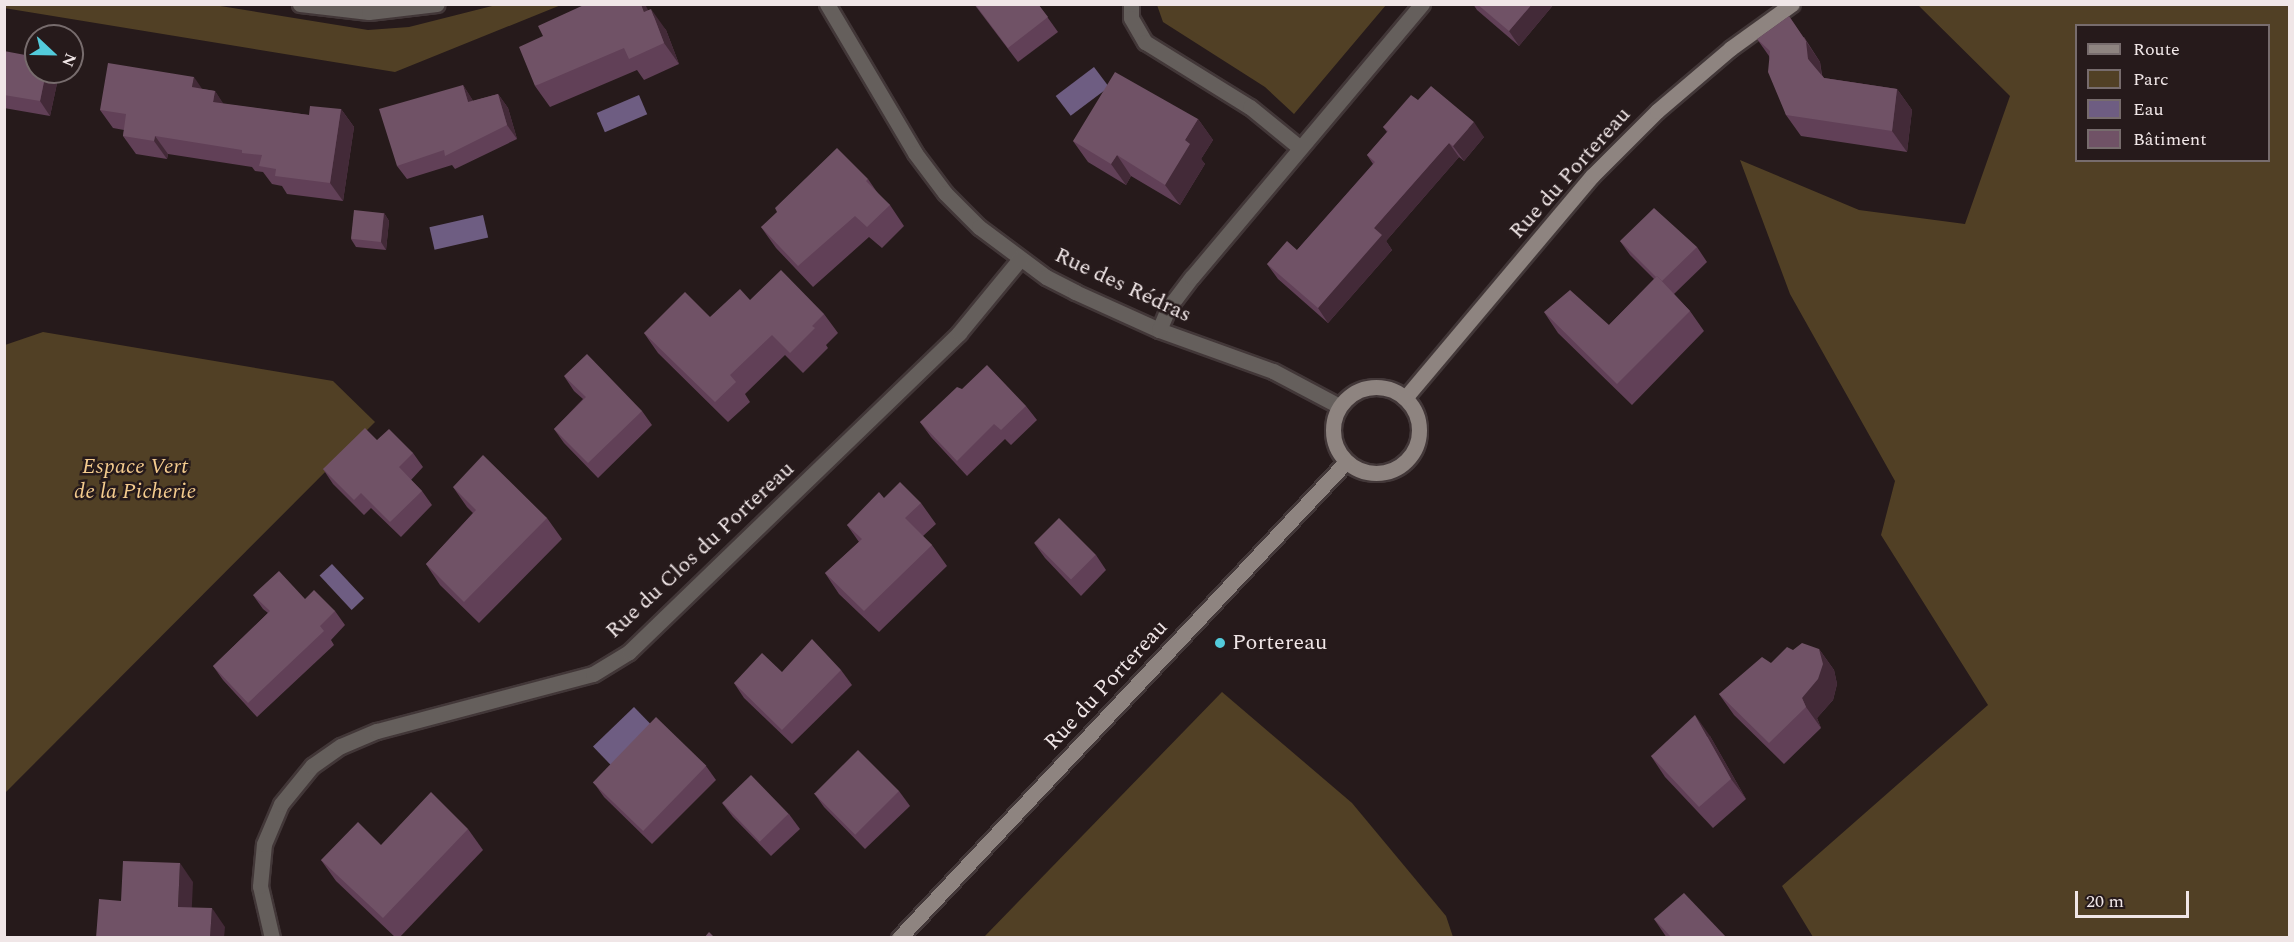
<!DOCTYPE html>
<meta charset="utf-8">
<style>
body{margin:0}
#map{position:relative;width:2294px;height:942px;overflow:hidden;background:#261a1b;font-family:Spectral,serif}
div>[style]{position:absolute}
.green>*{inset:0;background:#514025}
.water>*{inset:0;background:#6e5d82;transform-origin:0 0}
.roads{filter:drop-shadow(2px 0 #423738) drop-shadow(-2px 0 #423738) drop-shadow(0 2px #423738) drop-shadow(0 -2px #423738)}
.street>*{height:15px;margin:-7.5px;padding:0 7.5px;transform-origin:7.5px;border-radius:7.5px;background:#655f5c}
.secondary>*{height:15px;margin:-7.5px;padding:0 7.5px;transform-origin:7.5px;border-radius:7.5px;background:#8e8480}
.secondary>.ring{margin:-7.5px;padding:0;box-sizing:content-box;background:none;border:15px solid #8e8480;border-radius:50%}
.wall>*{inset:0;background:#614057}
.shaded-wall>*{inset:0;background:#432a38}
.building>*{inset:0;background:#705266;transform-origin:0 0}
.dots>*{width:16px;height:16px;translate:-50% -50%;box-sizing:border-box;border:3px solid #261a1b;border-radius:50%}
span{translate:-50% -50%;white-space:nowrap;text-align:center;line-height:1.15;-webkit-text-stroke:5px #261a1b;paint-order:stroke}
.street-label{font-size:22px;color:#f0e6e7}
.park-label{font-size:22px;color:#f4cb8e;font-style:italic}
.poi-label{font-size:22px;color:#f0e6e7}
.left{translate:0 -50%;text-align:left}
.frame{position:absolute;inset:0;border:6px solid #f0e6e7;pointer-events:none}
.legend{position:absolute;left:2075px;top:24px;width:195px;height:138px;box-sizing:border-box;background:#261a1b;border:2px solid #776c6d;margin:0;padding:8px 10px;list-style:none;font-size:18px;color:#f0e6e7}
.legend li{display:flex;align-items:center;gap:12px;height:30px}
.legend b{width:30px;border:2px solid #776c6d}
.north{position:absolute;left:24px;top:24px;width:60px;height:60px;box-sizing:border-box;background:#261a1b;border:2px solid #776c6d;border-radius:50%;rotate:112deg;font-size:16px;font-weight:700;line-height:24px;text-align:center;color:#f0e6e7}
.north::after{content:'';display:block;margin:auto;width:21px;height:27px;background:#53cbdb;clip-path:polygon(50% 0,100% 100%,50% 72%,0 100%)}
.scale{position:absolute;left:2075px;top:891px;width:114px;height:27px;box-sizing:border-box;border:3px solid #f0e6e7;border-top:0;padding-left:8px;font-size:18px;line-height:21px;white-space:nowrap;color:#f0e6e7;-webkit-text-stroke:4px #261a1b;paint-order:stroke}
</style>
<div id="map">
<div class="green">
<div style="clip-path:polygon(208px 4px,368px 30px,409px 27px,496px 5px,561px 5px,395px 72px,4px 8px,5px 4px)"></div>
<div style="clip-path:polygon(1157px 5px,1157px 4px,1386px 5px,1294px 114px,1265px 87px,1163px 22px)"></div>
<div style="clip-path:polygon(evenodd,1918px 5px,2289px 5px,2289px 937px,1813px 937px,1782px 886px,1988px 705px,1881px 535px,1895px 481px,1790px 294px,1740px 160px,1859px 210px,1965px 224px,2010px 96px,1918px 5px,2076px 26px,2268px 26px,2268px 160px,2076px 160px,2076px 26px)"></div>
<div style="clip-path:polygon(43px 332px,333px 381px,375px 422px,5px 793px,5px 345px)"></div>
<div style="clip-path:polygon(1222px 692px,1352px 803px,1446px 916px,1453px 937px,984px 937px)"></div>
</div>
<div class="water">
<div style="left:1094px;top:67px;width:25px;height:48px;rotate:53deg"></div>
<div style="left:639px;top:95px;width:21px;height:46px;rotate:67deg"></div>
<div style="left:483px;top:215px;width:23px;height:55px;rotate:77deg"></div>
<div style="left:332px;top:564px;width:47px;height:17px;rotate:47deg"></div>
<div style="left:634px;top:707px;width:29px;height:57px;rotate:46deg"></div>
</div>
<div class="roads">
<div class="street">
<div style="left:300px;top:4px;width:69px;rotate:6.6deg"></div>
<div style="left:369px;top:12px;width:68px;rotate:-6.7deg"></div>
<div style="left:827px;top:4px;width:173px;rotate:59.4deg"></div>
<div style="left:915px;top:153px;width:50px;rotate:53.1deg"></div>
<div style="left:945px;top:193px;width:48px;rotate:45deg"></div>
<div style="left:979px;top:227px;width:84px;rotate:36.7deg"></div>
<div style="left:1046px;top:277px;width:33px;rotate:27deg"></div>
<div style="left:1075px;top:292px;width:92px;rotate:24.3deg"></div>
<div style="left:1159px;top:330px;width:121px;rotate:19.8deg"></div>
<div style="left:1273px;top:371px;width:75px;rotate:27.9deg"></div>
<div style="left:1131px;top:4px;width:14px;rotate:90deg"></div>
<div style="left:1131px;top:18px;width:28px;rotate:60deg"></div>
<div style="left:1145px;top:42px;width:123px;rotate:31.8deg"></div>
<div style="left:1250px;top:107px;width:63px;rotate:39.2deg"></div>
<div style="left:1159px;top:330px;width:25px;rotate:-67deg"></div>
<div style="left:1169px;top:307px;width:38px;rotate:-53deg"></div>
<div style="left:1192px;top:277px;width:357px;rotate:-49.9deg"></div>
<div style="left:272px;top:938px;width:53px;rotate:-103deg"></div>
<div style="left:260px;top:886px;width:42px;rotate:-84.6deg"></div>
<div style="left:264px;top:844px;width:43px;rotate:-67deg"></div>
<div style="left:281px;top:804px;width:49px;rotate:-50.8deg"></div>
<div style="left:312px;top:766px;width:35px;rotate:-35deg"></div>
<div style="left:341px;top:746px;width:39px;rotate:-23deg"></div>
<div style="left:377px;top:731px;width:223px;rotate:-14.8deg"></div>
<div style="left:593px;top:674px;width:42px;rotate:-31.4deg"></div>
<div style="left:629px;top:652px;width:459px;rotate:-44deg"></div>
<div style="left:959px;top:333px;width:96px;rotate:-50.5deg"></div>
</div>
<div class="secondary">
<div class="ring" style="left:1333px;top:387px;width:71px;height:71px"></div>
<div style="left:1405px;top:398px;width:290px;rotate:-49.9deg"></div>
<div style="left:1592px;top:176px;width:92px;rotate:-45deg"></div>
<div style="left:1657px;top:111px;width:97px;rotate:-40.4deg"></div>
<div style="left:1731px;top:48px;width:75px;rotate:-35.8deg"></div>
<div style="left:899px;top:938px;width:653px;rotate:-46.8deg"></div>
</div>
</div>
<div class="wall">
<div style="clip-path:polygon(974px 4px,1038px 4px,1058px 32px,1018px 62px)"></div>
<div style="clip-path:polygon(1473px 4px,1554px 4px,1519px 46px,1477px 10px)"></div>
<div style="clip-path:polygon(648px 10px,666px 30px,679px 64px,644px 80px,637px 70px,550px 107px,535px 86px)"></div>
<div style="clip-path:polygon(1804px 37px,1820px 62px,1822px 75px,1824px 78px,1897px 89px,1912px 110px,1907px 152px,1801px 136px,1786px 115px,1769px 56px,1757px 39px)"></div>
<div style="clip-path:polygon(4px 51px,36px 72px,58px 72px,59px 74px,50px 116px,4px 108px)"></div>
<div style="clip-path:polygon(463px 85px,473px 101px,498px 94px,508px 108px,517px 139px,455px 169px,452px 165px,407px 179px,397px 166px)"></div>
<div style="clip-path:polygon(202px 89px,215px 91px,223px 104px,309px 115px,341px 109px,354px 127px,343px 201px,287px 194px,282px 186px,272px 184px,263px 172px,255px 171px,252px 167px,168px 154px,167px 159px,136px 154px,123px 136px,124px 130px,113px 128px,100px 110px)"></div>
<div style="clip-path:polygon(1418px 100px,1484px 137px,1464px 161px,1459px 157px,1386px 241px,1392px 250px,1328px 323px,1278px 279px,1267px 264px,1297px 250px,1373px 164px,1367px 155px,1387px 132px,1383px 127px)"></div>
<div style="clip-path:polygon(1198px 119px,1213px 140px,1201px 159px,1205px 164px,1180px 205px,1131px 176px,1126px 185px,1088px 162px,1073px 141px)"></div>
<div style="clip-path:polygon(868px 179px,879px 195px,890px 205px,904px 226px,882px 248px,869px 237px,813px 287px,776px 248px,761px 227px)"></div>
<div style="clip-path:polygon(384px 213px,389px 221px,386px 250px,356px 247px,351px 239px)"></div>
<div style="clip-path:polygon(1620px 241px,1697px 247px,1707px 262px,1674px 294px,1690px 311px,1704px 331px,1632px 405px,1558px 333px,1544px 312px,1609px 325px,1654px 279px,1630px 255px)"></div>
<div style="clip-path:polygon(750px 300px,824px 314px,838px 333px,826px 345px,828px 348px,803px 373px,785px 355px,745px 394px,750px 402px,728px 422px,658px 353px,644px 333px,710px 317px)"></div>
<div style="clip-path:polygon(564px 376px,642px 411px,652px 425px,598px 478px,564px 443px,554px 429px,583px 399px,574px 391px)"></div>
<div style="clip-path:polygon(962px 389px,1026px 406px,1037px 420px,1011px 445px,1005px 439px,967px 476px,931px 437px,920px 422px)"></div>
<div style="clip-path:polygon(377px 440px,413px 453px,423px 467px,411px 480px,422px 491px,432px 505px,401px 537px,371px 508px,364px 515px,333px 484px,323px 469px)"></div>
<div style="clip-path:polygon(453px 487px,547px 518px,562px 539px,479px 623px,440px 585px,426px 564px,473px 513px,467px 507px)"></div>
<div style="clip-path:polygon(884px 498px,921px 503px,936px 524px,923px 536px,932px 545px,947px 566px,879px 632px,839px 594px,825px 573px,859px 542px,847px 525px)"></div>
<div style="clip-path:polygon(1034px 543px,1096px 555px,1106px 570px,1081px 596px,1045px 558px)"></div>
<div style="clip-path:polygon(253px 595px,305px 599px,335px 611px,345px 625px,331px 640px,334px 645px,257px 717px,223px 680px,213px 666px,268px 613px,263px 609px)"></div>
<div style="clip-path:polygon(1819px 649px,1834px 670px,1837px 684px,1833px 700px,1817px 718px,1821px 728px,1784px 764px,1734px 715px,1719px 694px,1793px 650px)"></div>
<div style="clip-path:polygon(841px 670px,852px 685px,792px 744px,744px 698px,734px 683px,782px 672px)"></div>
<div style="clip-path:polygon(1710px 736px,1746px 799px,1713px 828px,1665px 777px,1651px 756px)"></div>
<div style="clip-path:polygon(706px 766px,716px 780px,652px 844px,604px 797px,594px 783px)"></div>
<div style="clip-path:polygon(899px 791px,910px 806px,865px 849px,824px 807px,814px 793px)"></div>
<div style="clip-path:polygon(722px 803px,789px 814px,800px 829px,771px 856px,733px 817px)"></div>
<div style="clip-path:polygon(468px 829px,483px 850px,399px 938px,396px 938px,336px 881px,321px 860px,381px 845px)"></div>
<div style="clip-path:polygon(1654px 919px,1727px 938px,1667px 938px)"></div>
</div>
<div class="shaded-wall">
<div style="clip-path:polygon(641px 4px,645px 4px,659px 32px,644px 12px)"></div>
<div style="clip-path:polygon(1532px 4px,1554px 4px,1519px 46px,1509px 31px)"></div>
<div style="clip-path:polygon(651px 9px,666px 30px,679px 64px,664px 43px)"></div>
<div style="clip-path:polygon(1789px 16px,1820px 62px,1822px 80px,1808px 59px)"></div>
<div style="clip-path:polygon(46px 72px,58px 72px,59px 74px,50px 116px,40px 101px)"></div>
<div style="clip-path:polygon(194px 77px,207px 96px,192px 87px)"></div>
<div style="clip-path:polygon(463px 85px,472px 99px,478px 116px,468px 102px)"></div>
<div style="clip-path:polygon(1897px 89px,1912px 110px,1907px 152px,1892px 131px)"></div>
<div style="clip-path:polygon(215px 91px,227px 109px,213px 102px)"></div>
<div style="clip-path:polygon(498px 94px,508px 108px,517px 139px,507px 125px)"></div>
<div style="clip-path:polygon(341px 109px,354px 127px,343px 201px,330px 183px)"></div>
<div style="clip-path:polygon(1198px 119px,1213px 140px,1201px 159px,1205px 164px,1180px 205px,1165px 185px,1185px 140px)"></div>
<div style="clip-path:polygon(1474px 122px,1484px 137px,1464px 161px,1453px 146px)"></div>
<div style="clip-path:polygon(155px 136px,168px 154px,167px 159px,154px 141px)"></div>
<div style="clip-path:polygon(1449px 143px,1459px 157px,1386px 241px,1392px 250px,1328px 323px,1318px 308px,1374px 228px)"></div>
<div style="clip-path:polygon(1117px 155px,1131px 176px,1126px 185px,1111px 164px)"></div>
<div style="clip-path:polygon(384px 213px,389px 221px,386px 250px,381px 242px)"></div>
<div style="clip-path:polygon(1819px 649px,1834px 670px,1837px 684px,1833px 700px,1817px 718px,1821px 728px,1806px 707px,1802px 698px)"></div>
<div style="clip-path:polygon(1695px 715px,1710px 736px,1746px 799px,1731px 779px)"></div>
<div style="clip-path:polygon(180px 863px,193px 882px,191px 925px,178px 907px)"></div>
<div style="clip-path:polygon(212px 908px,225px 927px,224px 938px,210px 938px)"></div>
</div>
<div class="building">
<div style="clip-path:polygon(586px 4px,641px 4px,644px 12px,651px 9px,664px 43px,629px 59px,624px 48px,535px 86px,519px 47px,543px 36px,538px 26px)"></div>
<div style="clip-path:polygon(975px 4px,1038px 4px,1048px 17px,1008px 48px)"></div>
<div style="clip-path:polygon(1477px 4px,1532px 4px,1509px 31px)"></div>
<div style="clip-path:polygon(1789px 16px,1806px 41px,1808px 59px,1824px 78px,1897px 89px,1892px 131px,1786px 115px,1768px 72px,1770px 51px,1757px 39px)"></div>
<div style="clip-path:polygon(4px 51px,36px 57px,36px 72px,46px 72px,40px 101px,4px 95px)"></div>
<div style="clip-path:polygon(108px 63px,194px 77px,192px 87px,215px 91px,213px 102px,309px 115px,310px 106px,341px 109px,330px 183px,275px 176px,276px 169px,259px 166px,262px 155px,242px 153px,242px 150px,155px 136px,154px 141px,123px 136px,126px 114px,100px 110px)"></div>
<div style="clip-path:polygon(1115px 72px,1198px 119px,1185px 140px,1190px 144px,1165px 185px,1117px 155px,1111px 164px,1073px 141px)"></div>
<div style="clip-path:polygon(463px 85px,468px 102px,498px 94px,507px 125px,445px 156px,444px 150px,397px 166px,379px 109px)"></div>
<div style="clip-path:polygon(1431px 86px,1474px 122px,1453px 146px,1449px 143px,1374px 228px,1382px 235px,1318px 308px,1267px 264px,1287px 241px,1297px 250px,1375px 162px,1367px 155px,1388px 131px,1383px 127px,1411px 95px,1418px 100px)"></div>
<div style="clip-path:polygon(837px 148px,868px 179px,866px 181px,890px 205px,867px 227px,855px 216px,798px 266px,761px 227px,777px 212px,775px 208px)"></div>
<div style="clip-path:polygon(1654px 208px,1697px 247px,1662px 281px,1657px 276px,1656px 277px,1620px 241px)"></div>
<div style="left:354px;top:210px;width:30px;height:29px;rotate:6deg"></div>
<div style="clip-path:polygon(781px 270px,824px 314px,812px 326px,815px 328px,790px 353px,772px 335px,730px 375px,736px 382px,715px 402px,644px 333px,685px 292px,710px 317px,740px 289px,750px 300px)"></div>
<div style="clip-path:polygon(1657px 276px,1690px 311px,1617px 384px,1544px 312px,1570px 290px,1609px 325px)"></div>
<div style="clip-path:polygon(587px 354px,642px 411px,588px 463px,554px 429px,586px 397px,564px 376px)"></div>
<div style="clip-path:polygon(987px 365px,1026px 406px,1001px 430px,994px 424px,957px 461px,920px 422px,957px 387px,962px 389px)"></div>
<div style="clip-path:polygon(365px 428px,377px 440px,389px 429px,413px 453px,399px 467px,422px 491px,390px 522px,361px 493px,354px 500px,323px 469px)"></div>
<div style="clip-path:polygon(483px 455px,547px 518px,464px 602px,426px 564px,476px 510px,453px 487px)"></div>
<div style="clip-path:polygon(900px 482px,921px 503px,905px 518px,932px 545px,864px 611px,825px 573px,862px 539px,847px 525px,879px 492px,884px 498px)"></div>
<div style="left:1059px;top:518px;width:52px;height:35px;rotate:45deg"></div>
<div style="clip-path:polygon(279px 571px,305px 599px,314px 590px,335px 611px,320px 626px,324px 631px,248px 703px,213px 666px,270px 611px,253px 595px)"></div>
<div style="clip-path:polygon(812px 639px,841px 670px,782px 730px,734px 683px,762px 653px,782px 672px)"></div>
<div style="clip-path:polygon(1802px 643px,1819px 649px,1823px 664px,1818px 679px,1802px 698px,1806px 707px,1769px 743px,1719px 694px,1762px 657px,1771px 663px,1787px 647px,1793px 650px)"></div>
<div style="clip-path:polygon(1695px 715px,1731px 779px,1699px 807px,1651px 756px)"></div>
<div style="left:656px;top:717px;width:70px;height:91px;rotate:44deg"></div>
<div style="left:858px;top:750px;width:58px;height:62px;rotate:45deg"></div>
<div style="left:751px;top:775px;width:54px;height:40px;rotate:46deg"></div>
<div style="clip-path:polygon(431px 792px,468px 829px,383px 918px,321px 860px,358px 822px,381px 845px)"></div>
<div style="clip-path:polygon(123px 861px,180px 863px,178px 907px,212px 908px,210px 938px,96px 938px,99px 899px,121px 901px)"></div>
<div style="clip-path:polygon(1684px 893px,1727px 938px,1672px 938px,1654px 919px)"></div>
<div style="clip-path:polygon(709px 932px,715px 938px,704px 938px)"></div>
</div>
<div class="dots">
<div style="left:1220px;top:643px;background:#53cbdb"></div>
</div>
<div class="street-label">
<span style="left:1570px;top:173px;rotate:-48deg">Rue du Portereau</span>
<span style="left:1123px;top:285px;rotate:25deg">Rue des Rédras</span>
<span style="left:700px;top:550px;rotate:-43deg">Rue du Clos du Portereau</span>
<span style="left:1106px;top:685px;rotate:-47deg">Rue du Portereau</span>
</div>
<div class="park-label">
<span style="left:135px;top:479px">Espace Vert<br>de la Picherie</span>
</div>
<div class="poi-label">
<span class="left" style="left:1232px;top:643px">Portereau</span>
</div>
<div class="frame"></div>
<ul class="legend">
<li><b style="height:8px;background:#8e8480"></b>Route</li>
<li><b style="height:16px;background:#514025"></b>Parc</li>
<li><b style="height:16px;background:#6e5d82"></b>Eau</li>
<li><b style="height:16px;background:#705266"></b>Bâtiment</li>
</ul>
<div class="north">N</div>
<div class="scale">20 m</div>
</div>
